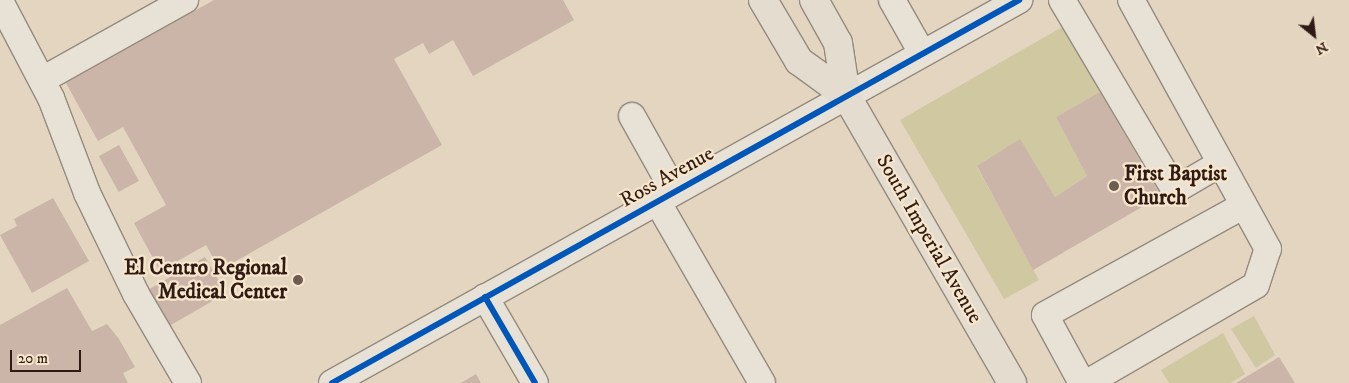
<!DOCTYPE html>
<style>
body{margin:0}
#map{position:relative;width:1349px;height:383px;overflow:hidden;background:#e3d5c0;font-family:"IM FELL DW Pica",serif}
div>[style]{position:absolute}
.green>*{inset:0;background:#cfc8a1}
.building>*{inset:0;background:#cab5a8;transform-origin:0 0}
.roads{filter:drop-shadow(1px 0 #948a7d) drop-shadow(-1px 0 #948a7d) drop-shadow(0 1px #948a7d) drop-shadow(0 -1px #948a7d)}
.minor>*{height:26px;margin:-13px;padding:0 13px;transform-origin:13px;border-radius:13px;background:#e8e1d6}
.highway>*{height:28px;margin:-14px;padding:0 14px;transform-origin:14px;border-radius:14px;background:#e4dccf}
.cycleway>*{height:6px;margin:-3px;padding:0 3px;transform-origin:3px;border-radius:3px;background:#0057b8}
.dots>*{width:14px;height:14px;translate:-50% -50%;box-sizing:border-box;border:2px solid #f7e6cc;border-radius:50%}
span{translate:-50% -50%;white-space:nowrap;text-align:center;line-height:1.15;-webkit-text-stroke:4.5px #f7e6cc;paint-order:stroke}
.poi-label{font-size:21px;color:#2f1b13;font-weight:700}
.left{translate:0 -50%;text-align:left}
.right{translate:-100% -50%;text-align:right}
.street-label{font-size:21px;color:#2f1b13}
.north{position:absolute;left:1289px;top:10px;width:50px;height:50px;-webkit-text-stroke:4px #f7e6cc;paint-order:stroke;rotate:151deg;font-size:14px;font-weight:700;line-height:20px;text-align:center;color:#2f1b13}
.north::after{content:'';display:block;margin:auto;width:18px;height:22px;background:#2f1b13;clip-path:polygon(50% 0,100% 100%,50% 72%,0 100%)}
.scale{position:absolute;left:10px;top:350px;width:71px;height:22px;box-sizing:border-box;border:2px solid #2f1b13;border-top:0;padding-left:6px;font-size:15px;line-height:18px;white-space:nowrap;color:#2f1b13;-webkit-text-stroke:4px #f7e6cc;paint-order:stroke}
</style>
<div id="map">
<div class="green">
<div style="clip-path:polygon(1064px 26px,1100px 92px,1056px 117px,1087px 176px,1055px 197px,1020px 140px,977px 167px,1039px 280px,1004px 299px,900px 120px)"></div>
<div style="clip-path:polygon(1254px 316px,1275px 355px,1256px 368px,1231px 329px)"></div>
<div style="clip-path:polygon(1223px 333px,1245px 374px,1231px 383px,1169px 383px,1161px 370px)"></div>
</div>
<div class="building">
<div style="clip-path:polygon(214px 0,563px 0,574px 20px,473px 76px,453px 40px,429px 54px,423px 43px,394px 59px,442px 145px,220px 270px,206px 245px,160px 271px,134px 223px,166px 205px,123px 127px,98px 141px,66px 83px)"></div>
<div style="clip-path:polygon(1100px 92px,1161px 196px,1033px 270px,977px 166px,1020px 139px,1055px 197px,1087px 176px,1056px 117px)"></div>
<div style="left:119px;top:145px;width:41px;height:23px;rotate:61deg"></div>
<div style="clip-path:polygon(53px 198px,89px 261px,32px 293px,0 235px,17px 226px,14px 219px)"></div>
<div style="left:205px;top:257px;width:42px;height:70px;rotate:60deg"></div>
<div style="clip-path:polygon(67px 288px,92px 331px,107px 324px,119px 339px,135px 367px,123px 373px,128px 383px,0 383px,0 325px)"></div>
<div style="clip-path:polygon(1279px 357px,1295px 383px,1236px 383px)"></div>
<div style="clip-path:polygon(476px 374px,481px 383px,461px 383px)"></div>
</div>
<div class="roads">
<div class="minor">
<div style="left:892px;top:0;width:61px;rotate:60.5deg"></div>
<div style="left:1062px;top:0;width:221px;rotate:59.3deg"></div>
<div style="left:1175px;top:190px;width:53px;rotate:-30.4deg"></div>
<div style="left:0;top:1px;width:110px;rotate:62.3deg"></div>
<div style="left:51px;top:98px;width:102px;rotate:69.2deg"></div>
<div style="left:87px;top:193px;width:112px;rotate:64.1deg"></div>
<div style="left:136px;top:294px;width:103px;rotate:59.7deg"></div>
<div style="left:42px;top:80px;width:164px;rotate:-29.2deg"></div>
<div style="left:632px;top:116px;width:86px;rotate:60.8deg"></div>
<div style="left:657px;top:201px;width:210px;rotate:60deg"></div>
<div style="left:485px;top:297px;width:99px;rotate:59.8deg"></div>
<div style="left:332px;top:383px;width:787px;rotate:-29.14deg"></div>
<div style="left:1082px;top:383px;width:77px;rotate:-118.6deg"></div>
<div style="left:1045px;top:315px;width:227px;rotate:-28.9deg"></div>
<div style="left:1087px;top:383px;width:195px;rotate:-30.1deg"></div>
<div style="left:1256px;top:285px;width:38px;rotate:-72deg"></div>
<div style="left:1268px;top:249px;width:284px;rotate:-118.8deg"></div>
</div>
<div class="highway">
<div style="left:763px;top:0;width:71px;rotate:59.5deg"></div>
<div style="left:799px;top:61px;width:58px;rotate:35.9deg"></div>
<div style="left:814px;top:0;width:49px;rotate:60.8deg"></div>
<div style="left:838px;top:43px;width:53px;rotate:81.3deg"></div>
<div style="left:846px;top:95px;width:332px;rotate:60deg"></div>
</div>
</div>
<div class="cycleway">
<div style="left:485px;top:297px;width:99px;rotate:59.8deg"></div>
<div style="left:332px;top:383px;width:787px;rotate:-29.14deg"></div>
</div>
<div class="dots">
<div style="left:1114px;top:186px;background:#6e5c50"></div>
<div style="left:298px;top:280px;background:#6e5c50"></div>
</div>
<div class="poi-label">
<span class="left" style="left:1124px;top:186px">First Baptist<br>Church</span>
<span class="right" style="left:287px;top:280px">El Centro Regional<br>Medical Center</span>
</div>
<div class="street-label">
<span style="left:667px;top:177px;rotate:-29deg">Ross Avenue</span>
<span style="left:929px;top:239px;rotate:60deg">South Imperial Avenue</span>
</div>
<div class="north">N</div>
<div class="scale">20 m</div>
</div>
